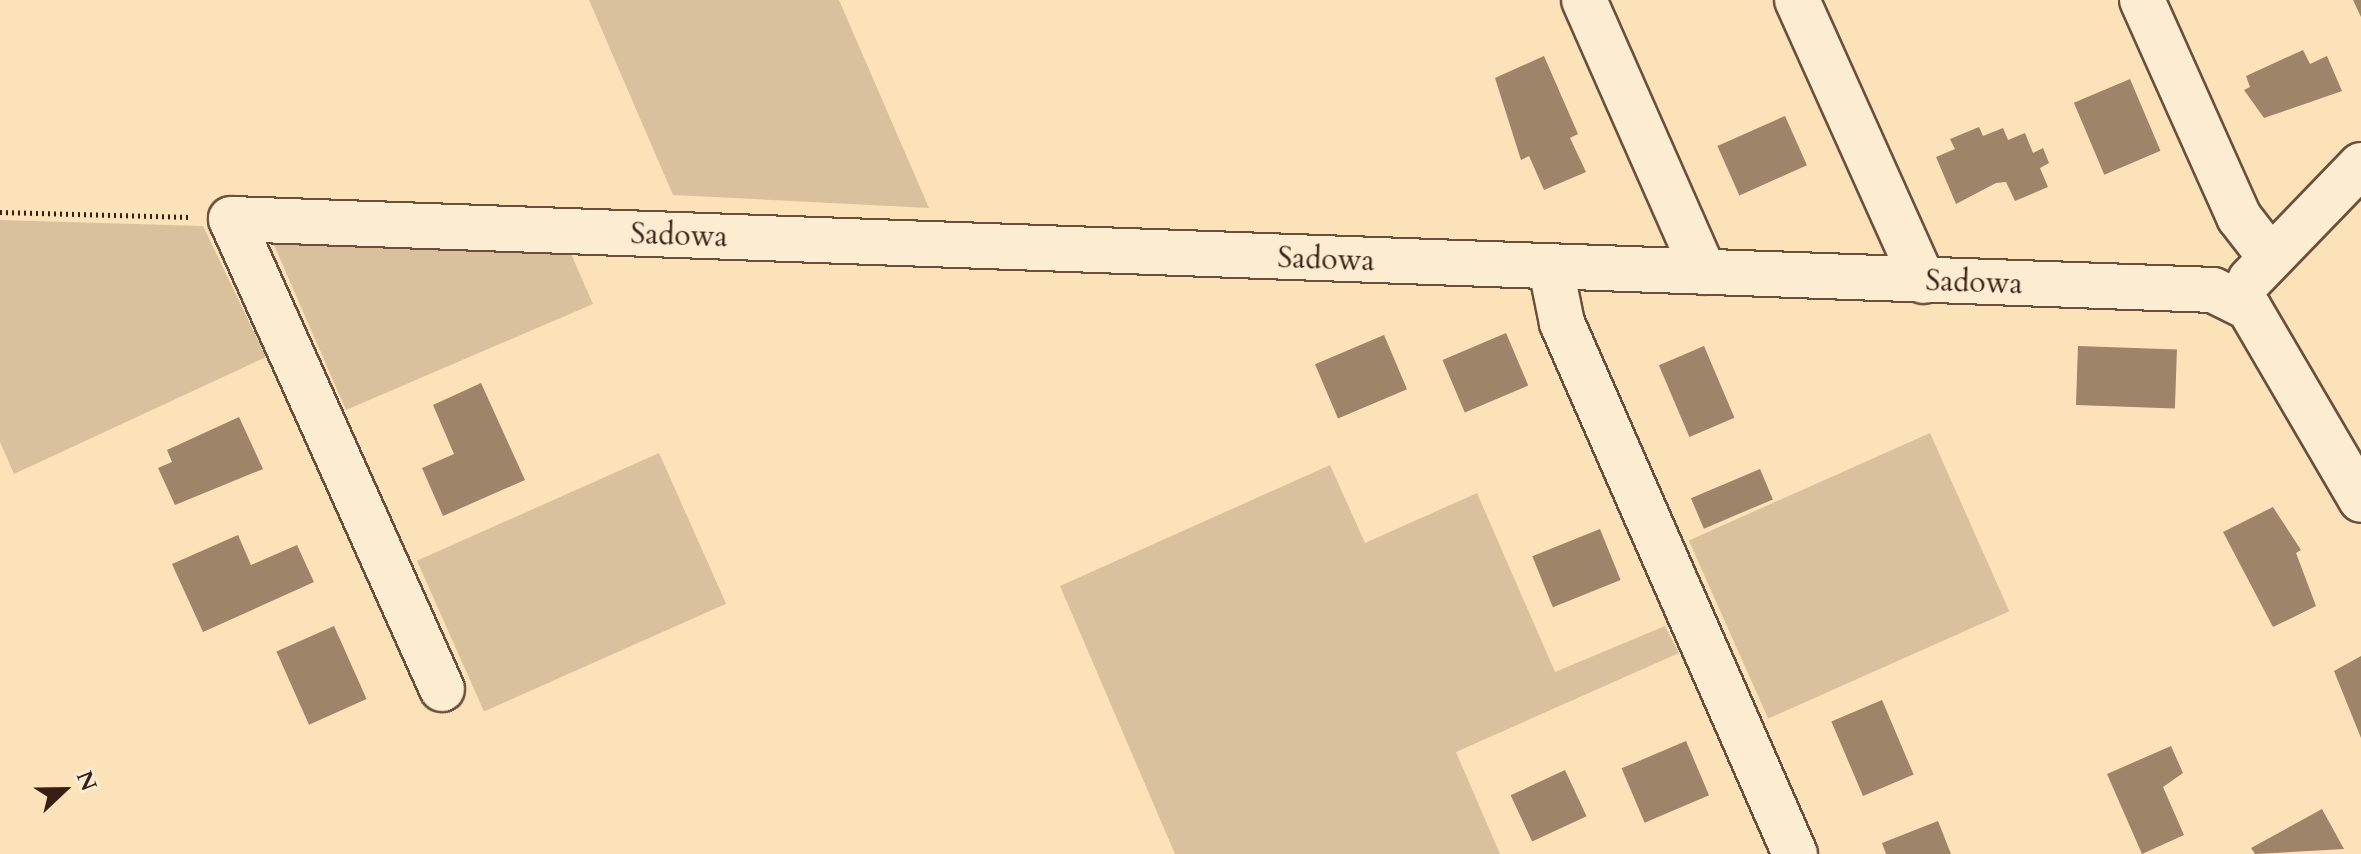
<!DOCTYPE html>
<style>
body{margin:0}
#map{position:relative;width:2361px;height:854px;overflow:hidden;background:#fbe2b9;font-family:Cardo,serif}
div>[style]{position:absolute}
.green>*{inset:0;background:#dac19d;transform-origin:0 0}
.building>*{inset:0;background:#9e8469;transform-origin:0 0}
.path>*{height:5px;margin-top:-2.5px;transform-origin:0;background:repeating-linear-gradient(90deg,#391f13 0 2px,transparent 0 6px)}
.roads{filter:drop-shadow(2px 0 #6a503c) drop-shadow(-2px 0 #6a503c) drop-shadow(0 2px #6a503c) drop-shadow(0 -2px #6a503c)}
.street>*{height:44px;margin:-22px;padding:0 22px;transform-origin:22px;border-radius:22px;background:#fcecd2}
span{translate:-50% -50%;white-space:nowrap;text-align:center;line-height:1.15;-webkit-text-stroke:8px #fcecd2;paint-order:stroke}
.street-label{font-size:30px;color:#391f13}
.north{position:absolute;left:24px;top:750px;width:80px;height:80px;-webkit-text-stroke:6px #fcecd2;paint-order:stroke;rotate:68deg;font-size:22px;font-weight:700;line-height:32px;text-align:center;color:#391f13}
.north::after{content:'';display:block;margin:auto;width:28px;height:36px;background:#391f13;clip-path:polygon(50% 0,100% 100%,50% 72%,0 100%)}
</style>
<div id="map">
<div class="green">
<div style="clip-path:polygon(589px 0,839px 0,929px 208px,673px 195px)"></div>
<div style="clip-path:polygon(0 220px,203px 226px,266px 357px,14px 474px,0 442px)"></div>
<div style="clip-path:polygon(267px 229px,564px 238px,593px 304px,346px 410px)"></div>
<div style="left:1930px;top:433px;width:195px;height:264px;rotate:66deg"></div>
<div style="left:659px;top:453px;width:165px;height:265px;rotate:66deg"></div>
<div style="clip-path:polygon(1330px 465px,1365px 543px,1477px 493px,1555px 672px,1665px 626px,1679px 653px,1456px 752px,1500px 854px,1175px 854px,1060px 586px)"></div>
</div>
<div class="building">
<div style="clip-path:polygon(2353px 0,2361px 0,2361px 17px)"></div>
<div style="clip-path:polygon(2303px 50px,2310px 64px,2327px 56px,2342px 91px,2264px 118px,2244px 90px,2250px 87px,2246px 76px)"></div>
<div style="clip-path:polygon(1544px 56px,1578px 134px,1570px 138px,1586px 172px,1544px 190px,1529px 156px,1521px 160px,1495px 78px)"></div>
<div style="left:2130px;top:79px;width:78px;height:61px;rotate:67deg"></div>
<div style="left:1785px;top:116px;width:54px;height:74px;rotate:66deg"></div>
<div style="clip-path:polygon(1979px 127px,1983px 136px,2003px 128px,2008px 140px,2025px 133px,2033px 153px,2043px 148px,2049px 163px,2040px 168px,2048px 187px,2015px 201px,2006px 182px,1996px 183px,1956px 204px,1936px 157px,1955px 149px,1950px 139px)"></div>
<div style="left:1506px;top:333px;width:57px;height:69px;rotate:67deg"></div>
<div style="left:1384px;top:335px;width:59px;height:75px;rotate:67deg"></div>
<div style="left:1704px;top:346px;width:78px;height:49px;rotate:67deg"></div>
<div style="left:2078px;top:346px;width:99px;height:59px;rotate:2deg"></div>
<div style="clip-path:polygon(481px 383px,525px 480px,443px 516px,422px 468px,454px 454px,433px 405px)"></div>
<div style="clip-path:polygon(239px 417px,263px 469px,175px 505px,158px 468px,172px 462px,167px 450px)"></div>
<div style="left:1760px;top:469px;width:33px;height:75px;rotate:67deg"></div>
<div style="clip-path:polygon(2273px 507px,2301px 550px,2296px 553px,2316px 606px,2273px 627px,2223px 532px)"></div>
<div style="left:1600px;top:529px;width:55px;height:73px;rotate:68deg"></div>
<div style="clip-path:polygon(238px 535px,251px 565px,297px 545px,314px 582px,203px 632px,172px 564px)"></div>
<div style="left:334px;top:626px;width:80px;height:63px;rotate:66deg"></div>
<div style="clip-path:polygon(2361px 656px,2361px 738px,2334px 671px)"></div>
<div style="left:1882px;top:700px;width:81px;height:55px;rotate:67deg"></div>
<div style="left:1686px;top:741px;width:59px;height:70px;rotate:67deg"></div>
<div style="clip-path:polygon(2171px 746px,2183px 773px,2163px 787px,2184px 835px,2142px 854px,2107px 774px)"></div>
<div style="left:1565px;top:770px;width:51px;height:60px;rotate:65deg"></div>
<div style="clip-path:polygon(2322px 809px,2344px 849px,2255px 854px,2251px 848px)"></div>
<div style="clip-path:polygon(1938px 821px,1951px 854px,1886px 854px,1882px 843px)"></div>
</div>
<div class="path">
<div style="left:0;top:212px;width:191px;rotate:1.5deg"></div>
</div>
<div class="roads">
<div class="street">
<div style="left:1584px;top:0;width:297px;rotate:66.2deg"></div>
<div style="left:1797px;top:0;width:308px;rotate:65.8deg"></div>
<div style="left:2142px;top:0;width:238px;rotate:65.9deg"></div>
<div style="left:2239px;top:217px;width:51px;rotate:52.2deg"></div>
<div style="left:1551px;top:269px;width:55px;rotate:78.5deg"></div>
<div style="left:1562px;top:323px;width:580px;rotate:66.31deg"></div>
<div style="left:2250px;top:280px;width:160px;rotate:-46deg"></div>
<div style="left:442px;top:689px;width:515px;rotate:-114.18deg"></div>
<div style="left:231px;top:219px;width:1983px;rotate:2.05deg"></div>
<div style="left:2213px;top:290px;width:40px;rotate:26.6deg"></div>
<div style="left:2249px;top:308px;width:222px;rotate:59.7deg"></div>
</div>
</div>
<div class="street-label">
<span style="left:679px;top:236px;rotate:2deg">Sadowa</span>
<span style="left:1326px;top:260px;rotate:2deg">Sadowa</span>
<span style="left:1974px;top:283px;rotate:2deg">Sadowa</span>
</div>
<div class="north">N</div>
</div>
